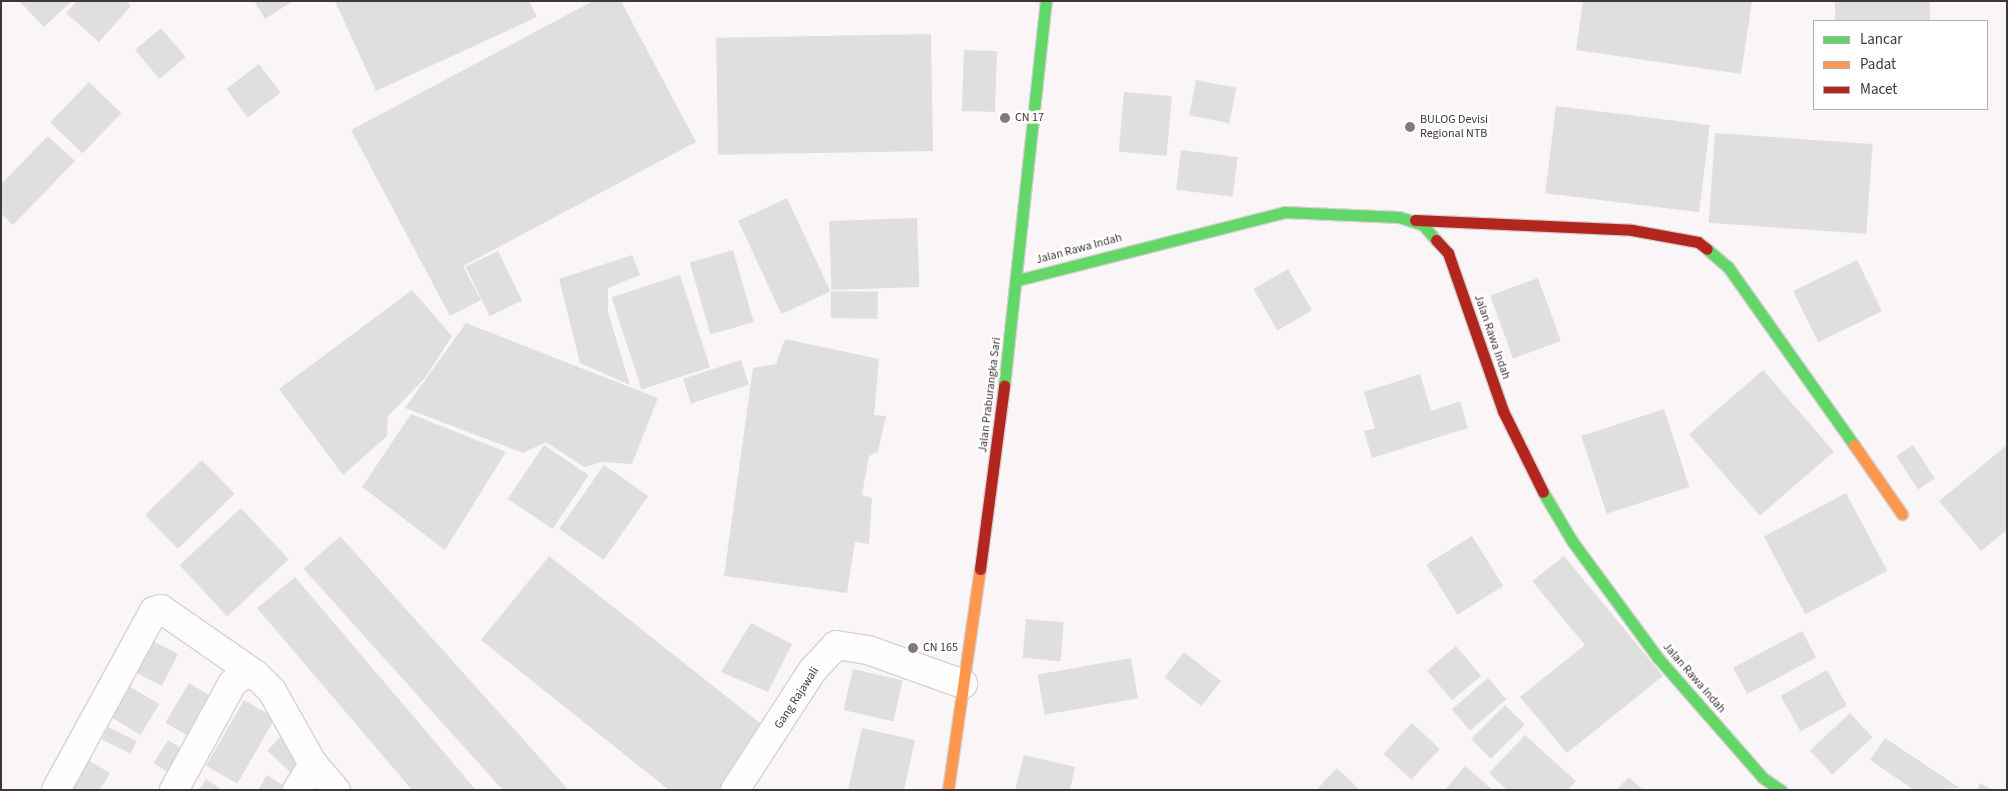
<!DOCTYPE html>
<style>
body{margin:0}
#map{position:relative;width:2008px;height:791px;overflow:hidden;background:#faf6f8;font-family:"Source Sans 3",sans-serif}
div>[style]{position:absolute}
.building>*{inset:0;background:#dfe0dd;transform-origin:0 0}
.roads{filter:drop-shadow(1px 0 #d8d1d4) drop-shadow(-1px 0 #d8d1d4) drop-shadow(0 1px #d8d1d4) drop-shadow(0 -1px #d8d1d4)}
.street>*{height:28px;margin:-14px;padding:0 14px;transform-origin:14px;border-radius:14px;background:#fefefe}
.fast>*{height:11px;margin:-5.5px;padding:0 5.5px;transform-origin:5.5px;border-radius:5.5px;background:#63d668}
.slow>*{height:11px;margin:-5.5px;padding:0 5.5px;transform-origin:5.5px;border-radius:5.5px;background:#ff974d}
.jam>*{height:11px;margin:-5.5px;padding:0 5.5px;transform-origin:5.5px;border-radius:5.5px;background:#b3261e}
.dots>*{width:14px;height:14px;translate:-50% -50%;box-sizing:border-box;border:2px solid #fff;border-radius:50%}
span{translate:-50% -50%;white-space:nowrap;text-align:center;line-height:1.15;-webkit-text-stroke:5px #fff;paint-order:stroke}
.poi-label{font-size:12px;color:#413539}
.left{translate:0 -50%;text-align:left}
.street-label{font-size:12px;color:#413539}
.frame{position:absolute;inset:0;border:2px solid #413539;pointer-events:none}
.legend{position:absolute;left:1813px;top:20px;width:175px;height:90px;box-sizing:border-box;background:#fff;border:1px solid #b3aeb0;margin:0;padding:6px 9px;list-style:none;font-size:15px;color:#413539}
.legend li{display:flex;align-items:center;gap:10px;height:25px}
.legend b{width:25px;border:1px solid #b3aeb0}
</style>
<div id="map">
<div class="building">
<div style="clip-path:polygon(19px 1px,72px 1px,44px 27px)"></div>
<div style="clip-path:polygon(77px 1px,126px 1px,131px 6px,99px 42px,66px 13px)"></div>
<div style="clip-path:polygon(254px 1px,293px 1px,265px 19px)"></div>
<div style="clip-path:polygon(335px 1px,529px 1px,537px 17px,376px 91px)"></div>
<div style="clip-path:polygon(593px 1px,621px 1px,696px 142px,463px 266px,481px 300px,450px 316px,351px 130px)"></div>
<div style="clip-path:polygon(1583px 1px,1752px 1px,1741px 74px,1576px 50px)"></div>
<div style="left:1835px;top:1px;width:95px;height:20px"></div>
<div style="left:161px;top:28px;width:38px;height:34px;rotate:50deg"></div>
<div style="left:931px;top:34px;width:117px;height:215px;rotate:89deg"></div>
<div style="left:964px;top:50px;width:33px;height:61px;rotate:2deg"></div>
<div style="left:259px;top:64px;width:36px;height:41px;rotate:53deg"></div>
<div style="left:1196px;top:80px;width:41px;height:36px;rotate:11deg"></div>
<div style="left:89px;top:82px;width:45px;height:56px;rotate:44deg"></div>
<div style="left:1124px;top:92px;width:48px;height:60px;rotate:5deg"></div>
<div style="left:1556px;top:106px;width:155px;height:88px;rotate:7deg"></div>
<div style="left:1715px;top:133px;width:158px;height:90px;rotate:4deg"></div>
<div style="clip-path:polygon(48px 136px,75px 161px,13px 225px,1px 214px,1px 184px)"></div>
<div style="left:1181px;top:150px;width:57px;height:40px;rotate:7deg"></div>
<div style="left:787px;top:198px;width:103px;height:54px;rotate:65deg"></div>
<div style="left:917px;top:218px;width:69px;height:88px;rotate:88deg"></div>
<div style="left:733px;top:250px;width:75px;height:45px;rotate:74deg"></div>
<div style="left:498px;top:251px;width:55px;height:36px;rotate:64deg"></div>
<div style="clip-path:polygon(632px 255px,640px 275px,608px 288px,608px 312px,630px 385px,580px 363px,559px 279px)"></div>
<div style="left:1857px;top:260px;width:57px;height:71px;rotate:64deg"></div>
<div style="left:1288px;top:269px;width:48px;height:40px;rotate:60deg"></div>
<div style="left:680px;top:275px;width:97px;height:72px;rotate:72deg"></div>
<div style="left:1538px;top:278px;width:67px;height:51px;rotate:70deg"></div>
<div style="clip-path:polygon(412px 290px,452px 336px,425px 378px,388px 416px,387px 436px,343px 475px,279px 389px)"></div>
<div style="left:831px;top:291px;width:47px;height:27px;rotate:1deg"></div>
<div style="clip-path:polygon(466px 323px,658px 398px,632px 464px,602px 462px,584px 467px,546px 442px,523px 453px,405px 408px)"></div>
<div style="clip-path:polygon(785px 339px,879px 359px,874px 415px,886px 416px,878px 452px,869px 456px,862px 495px,872px 498px,869px 544px,855px 542px,847px 593px,724px 576px,753px 368px,776px 364px)"></div>
<div style="left:741px;top:360px;width:26px;height:61px;rotate:72deg"></div>
<div style="left:1763px;top:370px;width:108px;height:98px;rotate:49deg"></div>
<div style="clip-path:polygon(1420px 374px,1431px 411px,1460px 401px,1468px 428px,1372px 458px,1364px 431px,1375px 428px,1364px 392px)"></div>
<div style="left:1664px;top:409px;width:82px;height:87px;rotate:72deg"></div>
<div style="clip-path:polygon(411px 414px,506px 452px,445px 550px,362px 487px)"></div>
<div style="left:544px;top:445px;width:54px;height:65px;rotate:34deg"></div>
<div style="left:1913px;top:445px;width:40px;height:20px;rotate:57deg"></div>
<div style="clip-path:polygon(2007px 445px,2007px 530px,1981px 551px,1939px 501px)"></div>
<div style="left:202px;top:460px;width:47px;height:79px;rotate:46deg"></div>
<div style="left:604px;top:465px;width:54px;height:78px;rotate:35deg"></div>
<div style="left:1846px;top:493px;width:88px;height:93px;rotate:62deg"></div>
<div style="left:241px;top:508px;width:70px;height:84px;rotate:47deg"></div>
<div style="left:340px;top:536px;width:340px;height:49px;rotate:48deg"></div>
<div style="left:1472px;top:536px;width:59px;height:54px;rotate:58deg"></div>
<div style="clip-path:polygon(549px 556px,770px 731px,723px 790px,669px 790px,481px 640px)"></div>
<div style="clip-path:polygon(1564px 556px,1663px 676px,1567px 753px,1520px 697px,1585px 645px,1532px 581px)"></div>
<div style="clip-path:polygon(295px 577px,476px 790px,412px 790px,257px 608px)"></div>
<div style="left:1026px;top:619px;width:38px;height:39px;rotate:5deg"></div>
<div style="clip-path:polygon(751px 623px,792px 644px,768px 692px,721px 672px)"></div>
<div style="left:1802px;top:631px;width:30px;height:78px;rotate:62deg"></div>
<div style="left:147px;top:638px;width:35px;height:36px;rotate:27deg"></div>
<div style="left:1456px;top:646px;width:39px;height:38px;rotate:50deg"></div>
<div style="left:1184px;top:652px;width:47px;height:32px;rotate:38deg"></div>
<div style="left:1131px;top:658px;width:41px;height:95px;rotate:80deg"></div>
<div style="left:853px;top:669px;width:51px;height:42px;rotate:13deg"></div>
<div style="left:1827px;top:670px;width:41px;height:53px;rotate:61deg"></div>
<div style="left:1488px;top:678px;width:28px;height:48px;rotate:49deg"></div>
<div style="left:124px;top:683px;width:41px;height:36px;rotate:31deg"></div>
<div style="left:189px;top:683px;width:33px;height:46px;rotate:31deg"></div>
<div style="left:244px;top:700px;width:36px;height:76px;rotate:30deg"></div>
<div style="left:1505px;top:705px;width:28px;height:48px;rotate:45deg"></div>
<div style="left:1850px;top:713px;width:33px;height:55px;rotate:47deg"></div>
<div style="left:1412px;top:723px;width:38px;height:42px;rotate:43deg"></div>
<div style="left:108px;top:727px;width:32px;height:14px;rotate:26deg"></div>
<div style="clip-path:polygon(862px 728px,915px 740px,904px 790px,848px 790px)"></div>
<div style="clip-path:polygon(1525px 735px,1576px 781px,1568px 790px,1507px 790px,1489px 773px)"></div>
<div style="left:281px;top:736px;width:33px;height:20px;rotate:43deg"></div>
<div style="clip-path:polygon(1885px 738px,1960px 788px,1914px 790px,1870px 760px)"></div>
<div style="left:168px;top:740px;width:26px;height:27px;rotate:32deg"></div>
<div style="clip-path:polygon(1024px 755px,1075px 767px,1070px 790px,1015px 790px)"></div>
<div style="clip-path:polygon(85px 758px,110px 773px,100px 790px,66px 790px)"></div>
<div style="clip-path:polygon(1465px 766px,1493px 790px,1445px 790px)"></div>
<div style="clip-path:polygon(1337px 768px,1360px 790px,1316px 790px)"></div>
<div style="clip-path:polygon(267px 775px,291px 790px,258px 790px)"></div>
<div style="clip-path:polygon(1629px 777px,1643px 790px,1616px 790px)"></div>
<div style="clip-path:polygon(206px 779px,223px 790px,199px 790px)"></div>
<div style="clip-path:polygon(1980px 783px,1992px 790px,1977px 790px)"></div>
</div>
<div class="roads">
<div class="street">
<div style="left:56px;top:790px;width:204px;rotate:-61.3deg"></div>
<div style="left:154px;top:611px;width:7px;rotate:-16deg"></div>
<div style="left:161px;top:609px;width:114px;rotate:34.7deg"></div>
<div style="left:255px;top:674px;width:24px;rotate:45deg"></div>
<div style="left:272px;top:691px;width:84px;rotate:60.7deg"></div>
<div style="left:313px;top:764px;width:35px;rotate:49deg"></div>
<div style="left:174px;top:790px;width:121px;rotate:-61.3deg"></div>
<div style="left:232px;top:684px;width:12px;rotate:-42deg"></div>
<div style="left:241px;top:676px;width:14px;rotate:-8deg"></div>
<div style="left:297px;top:790px;width:31px;rotate:-58deg"></div>
<div style="left:735px;top:790px;width:142px;rotate:-57.1deg"></div>
<div style="left:812px;top:671px;width:35px;rotate:-47deg"></div>
<div style="left:836px;top:645px;width:32px;rotate:9deg"></div>
<div style="left:868px;top:650px;width:101px;rotate:19.7deg"></div>
</div>
<div class="fast">
<div style="left:1707px;top:249px;width:28px;rotate:41deg"></div>
<div style="left:1728px;top:267px;width:218px;rotate:54.7deg"></div>
<div style="left:1018px;top:280px;width:275px;rotate:-14.3deg"></div>
<div style="left:1284px;top:212px;width:115px;rotate:2.5deg"></div>
<div style="left:1399px;top:217px;width:25px;rotate:18deg"></div>
<div style="left:1423px;top:225px;width:20px;rotate:49deg"></div>
<div style="left:1004px;top:386px;width:387px;rotate:-83.8deg"></div>
<div style="left:1543px;top:492px;width:57px;rotate:59.4deg"></div>
<div style="left:1572px;top:541px;width:145px;rotate:53.7deg"></div>
<div style="left:1658px;top:658px;width:159px;rotate:48.8deg"></div>
<div style="left:1763px;top:778px;width:22px;rotate:34deg"></div>
</div>
<div class="slow">
<div style="left:1854px;top:445px;width:84px;rotate:55.2deg"></div>
<div style="left:948px;top:790px;width:223px;rotate:-81.8deg"></div>
</div>
<div class="jam">
<div style="left:1415px;top:220px;width:217px;rotate:2.6deg"></div>
<div style="left:1632px;top:230px;width:67px;rotate:10.3deg"></div>
<div style="left:1698px;top:242px;width:11px;rotate:38deg"></div>
<div style="left:1436px;top:240px;width:18px;rotate:47deg"></div>
<div style="left:1448px;top:253px;width:167px;rotate:70.8deg"></div>
<div style="left:1503px;top:411px;width:90px;rotate:63.7deg"></div>
<div style="left:980px;top:569px;width:185px;rotate:-82.5deg"></div>
</div>
</div>
<div class="dots">
<div style="left:1005px;top:118px;background:#82797c"></div>
<div style="left:1410px;top:127px;background:#82797c"></div>
<div style="left:913px;top:648px;background:#82797c"></div>
</div>
<div class="poi-label">
<span class="left" style="left:1015px;top:118px">CN 17</span>
<span class="left" style="left:1420px;top:127px">BULOG Devisi<br>Regional NTB</span>
<span class="left" style="left:923px;top:648px">CN 165</span>
</div>
<div class="street-label">
<span style="left:1079px;top:249px;rotate:-15deg">Jalan Rawa Indah</span>
<span style="left:1492px;top:337px;rotate:71deg">Jalan Rawa Indah</span>
<span style="left:990px;top:395px;rotate:-83deg">Jalan Praburangka Sari</span>
<span style="left:1694px;top:678px;rotate:49deg">Jalan Rawa Indah</span>
<span style="left:797px;top:698px;rotate:-57deg">Gang Rajawali</span>
</div>
<div class="frame"></div>
<ul class="legend">
<li><b style="height:6px;background:#63d668"></b>Lancar</li>
<li><b style="height:6px;background:#ff974d"></b>Padat</li>
<li><b style="height:6px;background:#b3261e"></b>Macet</li>
</ul>
</div>
